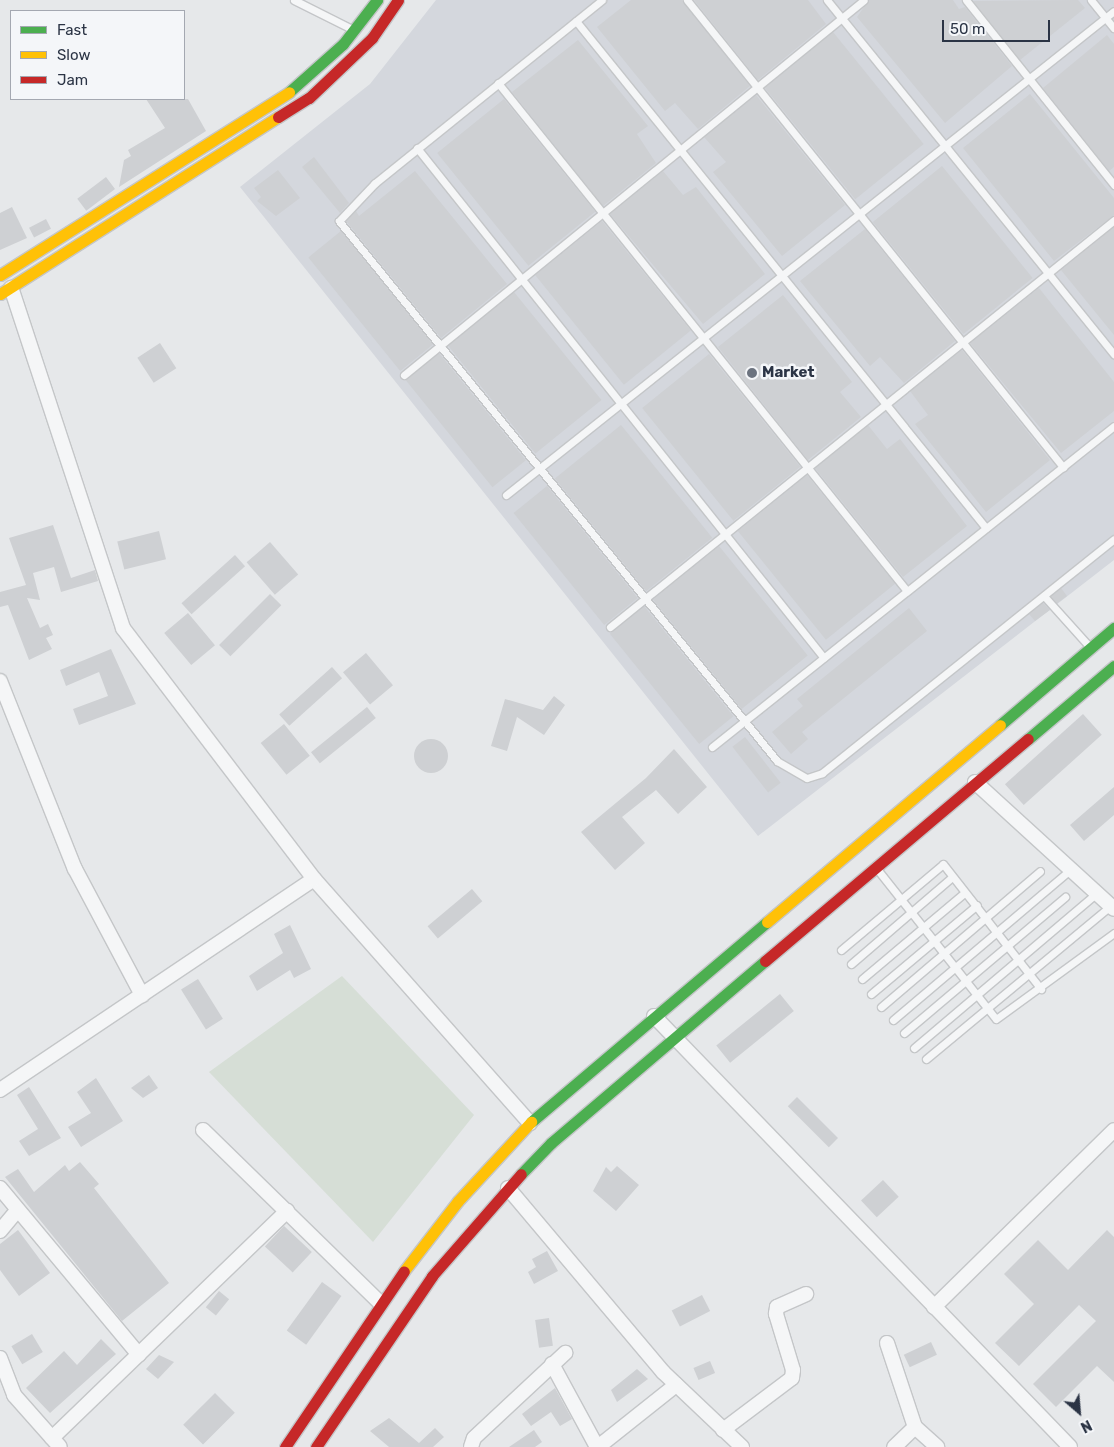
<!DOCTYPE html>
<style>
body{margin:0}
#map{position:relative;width:1114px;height:1447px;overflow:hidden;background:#e6e8ea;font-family:Rubik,sans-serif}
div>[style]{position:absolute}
.built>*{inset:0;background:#d4d7dd}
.green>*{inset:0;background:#d6ded6}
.building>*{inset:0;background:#ced0d3;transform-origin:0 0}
.round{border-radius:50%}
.roads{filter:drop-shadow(1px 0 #c4c6c8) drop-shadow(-1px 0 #c4c6c8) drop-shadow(0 1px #c4c6c8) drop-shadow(0 -1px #c4c6c8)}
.lane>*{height:7px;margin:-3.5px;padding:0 3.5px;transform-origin:3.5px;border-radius:3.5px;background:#f5f6f7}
.street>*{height:14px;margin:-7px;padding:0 7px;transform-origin:7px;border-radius:7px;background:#f5f6f7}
.fast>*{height:11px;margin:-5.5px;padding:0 5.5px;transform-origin:5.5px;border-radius:5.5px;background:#4caf50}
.slow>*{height:11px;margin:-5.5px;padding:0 5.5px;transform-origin:5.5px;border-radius:5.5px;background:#ffc107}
.jam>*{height:11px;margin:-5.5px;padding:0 5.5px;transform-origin:5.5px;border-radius:5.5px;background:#c62828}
.dots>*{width:14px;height:14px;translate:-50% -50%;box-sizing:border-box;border:2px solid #f4f6f9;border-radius:50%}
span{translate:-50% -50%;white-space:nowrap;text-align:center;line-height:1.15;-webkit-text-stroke:5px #f4f6f9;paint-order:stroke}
.poi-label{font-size:15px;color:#2b3445;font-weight:700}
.left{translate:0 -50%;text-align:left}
.legend{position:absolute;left:10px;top:10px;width:175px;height:90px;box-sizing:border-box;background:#f4f6f9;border:1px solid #a4a8b1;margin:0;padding:6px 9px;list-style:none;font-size:15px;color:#2b3445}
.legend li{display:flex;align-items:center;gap:10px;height:25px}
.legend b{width:25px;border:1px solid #a4a8b1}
.north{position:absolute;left:1054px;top:1387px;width:50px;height:50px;-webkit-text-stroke:4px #f4f6f9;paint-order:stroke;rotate:153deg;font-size:14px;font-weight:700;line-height:20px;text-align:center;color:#2b3445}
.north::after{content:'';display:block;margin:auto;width:18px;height:22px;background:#2b3445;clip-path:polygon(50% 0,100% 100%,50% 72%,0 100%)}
.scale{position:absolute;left:942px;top:20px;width:108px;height:22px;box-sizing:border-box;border:2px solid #2b3445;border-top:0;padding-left:6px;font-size:15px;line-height:18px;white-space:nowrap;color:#2b3445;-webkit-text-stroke:4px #f4f6f9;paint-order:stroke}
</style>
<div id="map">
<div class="built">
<div style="clip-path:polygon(436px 0,1114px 0,1114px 560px,758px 836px,240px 187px,370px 84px)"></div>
</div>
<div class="green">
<div style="clip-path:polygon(342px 976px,474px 1115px,373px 1242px,209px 1072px)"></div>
</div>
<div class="building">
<div style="clip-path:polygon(631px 0,682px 0,750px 86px,698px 129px,675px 103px,665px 111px,597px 27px)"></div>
<div style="clip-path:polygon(694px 0,808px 0,826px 24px,758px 80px)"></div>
<div style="clip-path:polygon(869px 0,953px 0,959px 9px,965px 7px,1012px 66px,945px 123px,857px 17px)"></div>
<div style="clip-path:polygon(1078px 0,1085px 8px,1020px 60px,973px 1px)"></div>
<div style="left:833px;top:32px;width:144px;height:88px;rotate:51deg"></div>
<div style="clip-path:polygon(1107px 35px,1114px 44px,1114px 167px,1109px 171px,1043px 88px)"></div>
<div style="clip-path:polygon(578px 40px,648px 126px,637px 134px,656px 163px,603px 206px,512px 92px)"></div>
<div style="clip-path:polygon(1030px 94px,1114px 198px,1114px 215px,1054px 261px,963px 148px)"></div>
<div style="clip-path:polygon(756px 95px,845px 205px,782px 256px,713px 172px,726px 162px,704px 137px)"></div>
<div style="clip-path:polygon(146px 99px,188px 99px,206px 131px,119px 187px,124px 160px,131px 156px,128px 150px,165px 128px)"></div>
<div style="left:504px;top:99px;width:145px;height:86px;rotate:51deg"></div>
<div style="clip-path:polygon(314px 157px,349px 203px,340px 213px,302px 167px)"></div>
<div style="left:942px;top:166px;width:144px;height:89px;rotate:51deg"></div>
<div style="clip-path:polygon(278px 170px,300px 198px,276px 216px,257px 201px,261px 197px,254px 188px)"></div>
<div style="clip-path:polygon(415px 171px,507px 284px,441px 338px,346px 221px,356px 211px,359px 216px)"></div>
<div style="clip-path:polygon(663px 171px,683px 195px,696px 187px,765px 274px,703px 324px,610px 214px)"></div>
<div style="left:106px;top:177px;width:15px;height:36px;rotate:53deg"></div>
<div style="clip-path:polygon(12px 207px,27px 238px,0 250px,0 213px)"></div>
<div style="left:46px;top:219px;width:11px;height:19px;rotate:63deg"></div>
<div style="left:602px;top:221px;width:141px;height:86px;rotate:51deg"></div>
<div style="clip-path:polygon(1114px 227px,1114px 335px,1061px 270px)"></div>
<div style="clip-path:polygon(865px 229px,955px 341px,904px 383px,880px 357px,870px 366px,800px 281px)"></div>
<div style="left:341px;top:231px;width:146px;height:42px;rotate:51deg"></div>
<div style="clip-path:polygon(1039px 288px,1114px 382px,1114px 411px,1061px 453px,970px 343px)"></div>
<div style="left:514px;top:292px;width:139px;height:85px;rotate:51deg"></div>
<div style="clip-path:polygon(783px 295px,852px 382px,840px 392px,861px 417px,808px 460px,718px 347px)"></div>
<div style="left:160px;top:343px;width:30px;height:27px;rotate:57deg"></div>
<div style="clip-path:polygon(962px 350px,1050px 460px,986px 512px,915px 424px,928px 415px,910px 391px)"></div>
<div style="left:439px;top:353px;width:138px;height:43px;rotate:51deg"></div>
<div style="left:709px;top:354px;width:145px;height:86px;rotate:51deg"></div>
<div style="left:621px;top:425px;width:145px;height:85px;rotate:51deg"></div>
<div style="clip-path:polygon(868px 425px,887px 449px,900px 439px,967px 526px,903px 577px,815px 468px)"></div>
<div style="left:807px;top:475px;width:140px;height:89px;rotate:51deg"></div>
<div style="left:547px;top:486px;width:144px;height:43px;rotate:51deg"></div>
<div style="clip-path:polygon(53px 525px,71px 578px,95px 570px,98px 581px,61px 592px,54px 567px,33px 573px,40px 600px,27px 598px,40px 628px,48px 624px,53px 635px,46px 638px,52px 649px,29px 660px,8px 605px,0 607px,0 592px,26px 585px,9px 538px)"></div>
<div style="left:159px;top:531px;width:29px;height:43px;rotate:76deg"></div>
<div style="left:270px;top:542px;width:43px;height:31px;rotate:49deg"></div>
<div style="left:719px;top:546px;width:141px;height:85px;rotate:51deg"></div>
<div style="left:235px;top:555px;width:15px;height:72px;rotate:48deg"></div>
<div style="left:1061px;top:588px;width:10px;height:13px;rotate:53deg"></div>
<div style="left:270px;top:594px;width:16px;height:72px;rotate:45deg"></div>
<div style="clip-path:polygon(1043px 603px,1050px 610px,1035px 621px,1029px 614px)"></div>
<div style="left:644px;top:606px;width:142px;height:44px;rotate:51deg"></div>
<div style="clip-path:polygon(909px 608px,927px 631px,802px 732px,808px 739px,791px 754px,772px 732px,803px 706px,797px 699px)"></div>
<div style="left:188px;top:613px;width:42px;height:31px;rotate:50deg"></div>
<div style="clip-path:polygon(111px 649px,136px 704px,79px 725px,73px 709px,108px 696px,99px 672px,66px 686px,60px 670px)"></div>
<div style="left:366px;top:653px;width:42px;height:30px;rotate:50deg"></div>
<div style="left:332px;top:667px;width:15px;height:71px;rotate:48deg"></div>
<div style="clip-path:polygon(554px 696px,565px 705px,544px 735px,517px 717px,507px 751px,491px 746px,505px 699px,543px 710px)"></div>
<div style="left:367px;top:707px;width:14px;height:72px;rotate:51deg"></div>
<div style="left:1083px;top:714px;width:28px;height:105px;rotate:48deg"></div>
<div style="left:284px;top:724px;width:41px;height:30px;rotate:51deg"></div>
<div style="left:745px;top:737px;width:58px;height:16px;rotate:52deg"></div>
<div class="round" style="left:414px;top:739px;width:34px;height:34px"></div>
<div style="clip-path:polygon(674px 749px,707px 787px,678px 814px,656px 790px,622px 817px,645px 843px,615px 870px,581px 832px,646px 778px)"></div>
<div style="clip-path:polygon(1114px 787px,1114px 815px,1084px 841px,1070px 825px)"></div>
<div style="left:472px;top:889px;width:16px;height:58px;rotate:50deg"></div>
<div style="clip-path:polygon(290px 925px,311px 969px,294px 978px,290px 970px,257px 991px,249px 976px,283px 953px,274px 934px)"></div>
<div style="left:198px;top:979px;width:47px;height:20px;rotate:58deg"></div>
<div style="left:780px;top:994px;width:22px;height:82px;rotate:51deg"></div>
<div style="clip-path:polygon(149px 1075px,158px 1088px,143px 1098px,131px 1088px)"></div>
<div style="clip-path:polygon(96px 1078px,123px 1121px,81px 1147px,68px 1127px,91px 1113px,77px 1092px)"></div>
<div style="clip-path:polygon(29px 1087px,61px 1138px,29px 1156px,19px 1141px,38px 1129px,17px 1095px)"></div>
<div style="left:797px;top:1097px;width:58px;height:13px;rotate:45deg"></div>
<div style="clip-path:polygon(80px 1162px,99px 1184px,94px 1188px,169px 1283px,122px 1321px,5px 1177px,18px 1169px,34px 1192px,65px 1165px,69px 1171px)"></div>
<div style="clip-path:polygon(617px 1166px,639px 1185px,616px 1211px,593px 1191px,606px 1167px,611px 1172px)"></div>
<div style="left:883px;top:1180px;width:23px;height:30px;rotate:47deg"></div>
<div style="left:284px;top:1226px;width:38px;height:28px;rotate:43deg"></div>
<div style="clip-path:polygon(18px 1230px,50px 1273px,19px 1296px,0 1270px,0 1244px)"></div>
<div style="clip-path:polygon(1107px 1230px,1114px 1237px,1114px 1382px,1097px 1366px,1056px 1407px,1033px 1384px,1096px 1321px,1079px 1305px,1019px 1366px,995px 1343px,1034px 1304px,1004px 1274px,1038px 1240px,1068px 1270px)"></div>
<div style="clip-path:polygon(547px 1251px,558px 1271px,534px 1284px,528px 1272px,536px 1267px,532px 1259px)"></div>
<div style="left:322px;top:1282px;width:24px;height:60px;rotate:36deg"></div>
<div style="left:219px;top:1291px;width:13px;height:21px;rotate:39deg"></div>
<div style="left:702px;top:1295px;width:18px;height:34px;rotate:63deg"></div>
<div style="left:549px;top:1318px;width:28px;height:14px;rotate:82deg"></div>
<div style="left:32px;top:1334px;width:21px;height:24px;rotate:59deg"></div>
<div style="clip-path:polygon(101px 1339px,116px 1354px,50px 1413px,26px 1388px,64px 1351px,77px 1365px)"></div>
<div style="left:931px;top:1342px;width:14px;height:30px;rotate:65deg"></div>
<div style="clip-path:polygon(159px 1355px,174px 1362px,158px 1379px,146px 1369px)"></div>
<div style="left:710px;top:1361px;width:13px;height:18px;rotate:67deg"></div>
<div style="clip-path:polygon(637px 1369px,648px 1379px,617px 1402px,611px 1390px)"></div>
<div style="clip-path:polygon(555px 1388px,572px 1419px,560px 1426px,551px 1412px,531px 1426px,522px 1414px)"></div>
<div style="left:215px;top:1393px;width:28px;height:45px;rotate:45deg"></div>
<div style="clip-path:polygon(389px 1418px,419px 1443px,435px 1428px,444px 1437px,433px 1447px,389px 1447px,370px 1431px)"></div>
<div style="clip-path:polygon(534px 1430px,542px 1442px,535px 1447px,509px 1447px)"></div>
</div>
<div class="roads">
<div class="lane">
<div style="left:294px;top:0;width:65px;rotate:26.6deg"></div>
<div style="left:602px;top:0;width:292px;rotate:141.1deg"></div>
<div style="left:375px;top:183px;width:52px;rotate:133.5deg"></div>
<div style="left:339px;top:221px;width:695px;rotate:50.95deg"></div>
<div style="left:777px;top:761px;width:34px;rotate:30deg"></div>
<div style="left:807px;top:778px;width:16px;rotate:-18deg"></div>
<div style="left:822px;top:773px;width:374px;rotate:-38.7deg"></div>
<div style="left:687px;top:0;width:600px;rotate:51.16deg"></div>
<div style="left:827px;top:0;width:456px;rotate:51deg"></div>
<div style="left:966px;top:0;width:237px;rotate:51.3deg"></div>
<div style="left:1091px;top:0;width:36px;rotate:51deg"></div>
<div style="left:576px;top:21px;width:652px;rotate:51.04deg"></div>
<div style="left:498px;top:83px;width:652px;rotate:51.16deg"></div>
<div style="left:417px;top:148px;width:652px;rotate:51.41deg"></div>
<div style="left:404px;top:375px;width:593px;rotate:-39.19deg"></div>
<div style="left:506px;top:495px;width:777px;rotate:-38.52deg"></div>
<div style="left:1044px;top:596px;width:67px;rotate:48deg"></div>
<div style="left:610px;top:627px;width:648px;rotate:-38.92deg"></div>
<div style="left:712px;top:747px;width:514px;rotate:-38.61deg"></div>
<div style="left:877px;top:869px;width:191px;rotate:51.6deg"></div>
<div style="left:996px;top:1019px;width:146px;rotate:-36.1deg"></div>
<div style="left:841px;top:950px;width:133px;rotate:-40.1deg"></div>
<div style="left:943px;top:864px;width:159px;rotate:51.9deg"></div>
<div style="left:851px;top:964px;width:132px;rotate:-40.7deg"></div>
<div style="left:862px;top:979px;width:132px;rotate:-40.1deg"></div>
<div style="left:871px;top:994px;width:138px;rotate:-40deg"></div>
<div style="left:881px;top:1007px;width:209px;rotate:-40.5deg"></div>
<div style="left:893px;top:1020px;width:233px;rotate:-40.3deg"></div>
<div style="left:904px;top:1033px;width:211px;rotate:-40.2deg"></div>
<div style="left:914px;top:1048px;width:240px;rotate:-40.3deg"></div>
<div style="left:926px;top:1059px;width:239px;rotate:-39.7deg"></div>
</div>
<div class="street">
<div style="left:0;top:681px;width:202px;rotate:68.3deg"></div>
<div style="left:75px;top:869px;width:143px;rotate:62deg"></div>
<div style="left:975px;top:782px;width:188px;rotate:42.4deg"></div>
<div style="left:314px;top:879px;width:326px;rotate:48.5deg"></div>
<div style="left:654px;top:1016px;width:599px;rotate:46.01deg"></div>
<div style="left:0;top:1090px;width:378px;rotate:-33.9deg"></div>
<div style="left:314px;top:879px;width:315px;rotate:-127.3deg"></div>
<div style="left:123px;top:628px;width:358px;rotate:-108.2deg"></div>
<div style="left:203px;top:1130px;width:248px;rotate:44.3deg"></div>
<div style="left:0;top:1188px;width:217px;rotate:50.2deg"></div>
<div style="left:508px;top:1188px;width:241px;rotate:49.9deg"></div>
<div style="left:663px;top:1372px;width:109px;rotate:43.5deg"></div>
<div style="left:0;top:1231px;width:25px;rotate:-50deg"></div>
<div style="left:934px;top:1307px;width:252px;rotate:-44.5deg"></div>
<div style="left:887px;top:1343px;width:89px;rotate:71.6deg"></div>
<div style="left:915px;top:1427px;width:29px;rotate:136deg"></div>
<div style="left:0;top:1358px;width:40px;rotate:69deg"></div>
<div style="left:14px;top:1395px;width:69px;rotate:48.5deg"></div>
<div style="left:552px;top:1364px;width:94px;rotate:61.5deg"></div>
<div style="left:915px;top:1427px;width:30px;rotate:42deg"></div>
<div style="left:723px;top:1430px;width:86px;rotate:-37deg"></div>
<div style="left:792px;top:1378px;width:8px;rotate:-83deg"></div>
<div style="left:793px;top:1370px;width:59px;rotate:-106.9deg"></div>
<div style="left:776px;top:1314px;width:7px;rotate:-82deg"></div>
<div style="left:777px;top:1307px;width:32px;rotate:-24deg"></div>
<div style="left:52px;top:1438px;width:327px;rotate:-44deg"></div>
<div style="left:471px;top:1447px;width:9px;rotate:-72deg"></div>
<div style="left:474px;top:1438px;width:125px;rotate:-43deg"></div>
<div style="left:598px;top:1447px;width:100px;rotate:-38.5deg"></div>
</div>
<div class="fast">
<div style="left:289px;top:92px;width:72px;rotate:-41.6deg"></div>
<div style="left:343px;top:44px;width:56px;rotate:-52.3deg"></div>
<div style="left:1000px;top:725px;width:150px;rotate:-40.4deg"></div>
<div style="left:1028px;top:739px;width:113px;rotate:-40.3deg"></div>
<div style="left:531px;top:1122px;width:309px;rotate:-40.3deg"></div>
<div style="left:521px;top:1174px;width:43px;rotate:-45.9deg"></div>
<div style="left:551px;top:1143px;width:281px;rotate:-40.4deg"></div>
</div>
<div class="slow">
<div style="left:0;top:275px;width:342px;rotate:-32.3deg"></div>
<div style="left:0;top:294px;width:330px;rotate:-32.5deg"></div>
<div style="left:767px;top:922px;width:305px;rotate:-40.2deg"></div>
<div style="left:404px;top:1271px;width:88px;rotate:-52.4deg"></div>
<div style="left:458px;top:1201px;width:108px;rotate:-47.3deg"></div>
</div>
<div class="jam">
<div style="left:278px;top:117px;width:36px;rotate:-32deg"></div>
<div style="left:309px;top:98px;width:87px;rotate:-43.6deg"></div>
<div style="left:372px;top:38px;width:46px;rotate:-55.6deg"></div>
<div style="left:765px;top:961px;width:344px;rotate:-40.2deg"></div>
<div style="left:285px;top:1447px;width:212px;rotate:-55.9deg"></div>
<div style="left:316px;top:1447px;width:207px;rotate:-55.8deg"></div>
<div style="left:432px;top:1276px;width:135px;rotate:-48.9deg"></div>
</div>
</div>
<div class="dots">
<div style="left:752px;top:373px;background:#6c737f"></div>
</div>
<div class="poi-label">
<span class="left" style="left:762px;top:373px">Market</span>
</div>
<ul class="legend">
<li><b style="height:6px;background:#4caf50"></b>Fast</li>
<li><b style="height:6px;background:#ffc107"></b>Slow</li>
<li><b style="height:6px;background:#c62828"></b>Jam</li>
</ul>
<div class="north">N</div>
<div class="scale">50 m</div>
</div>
